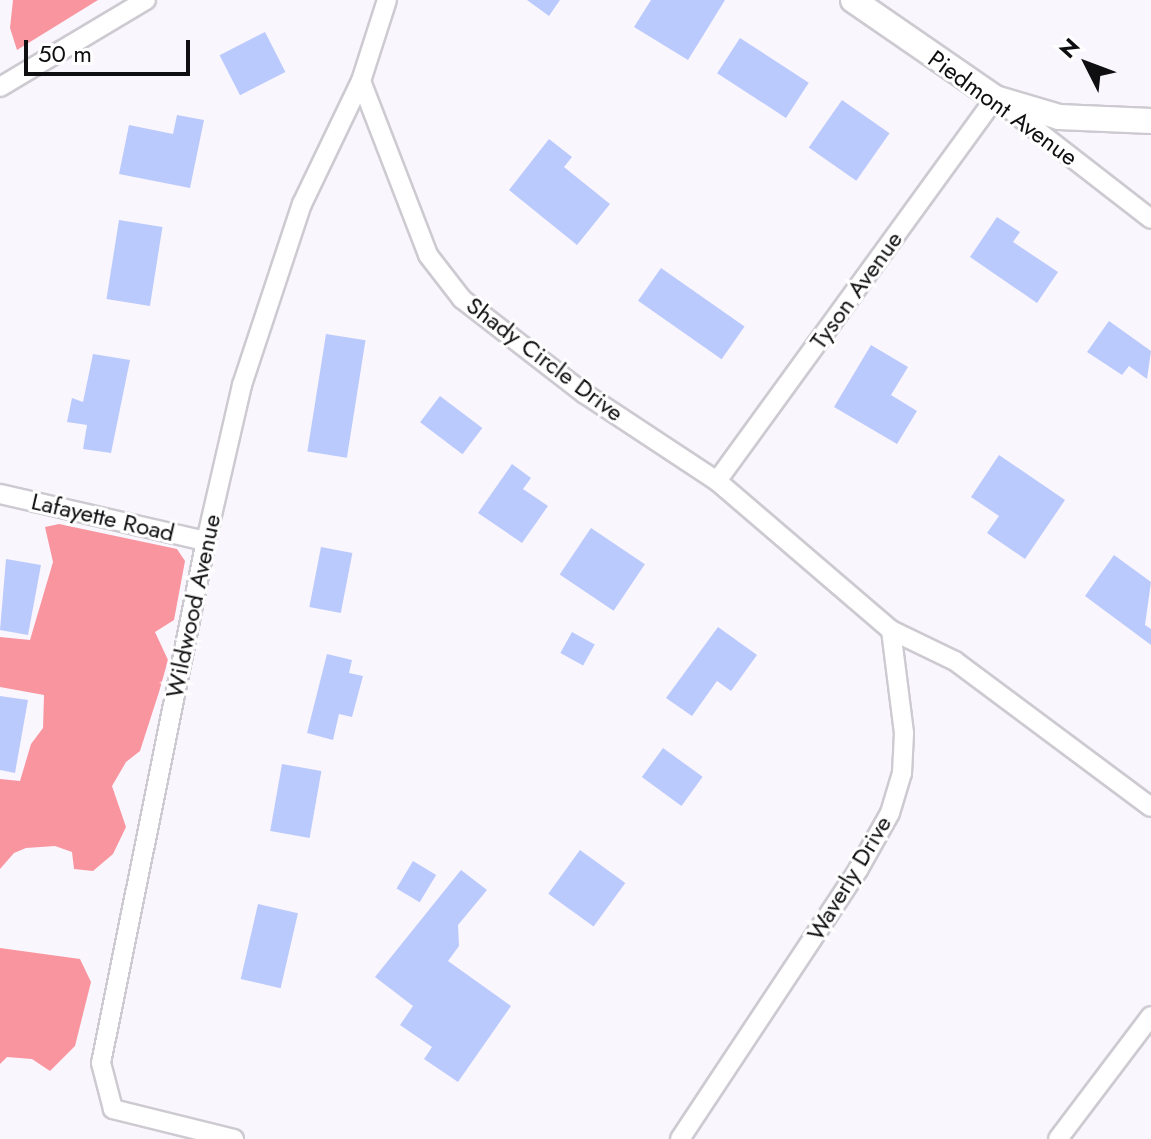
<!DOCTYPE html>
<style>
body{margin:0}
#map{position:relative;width:1151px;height:1139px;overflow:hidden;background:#faf6fe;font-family:Jost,sans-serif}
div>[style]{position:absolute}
.forest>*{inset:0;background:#f9959f}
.building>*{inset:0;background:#bbcafd;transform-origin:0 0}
.roads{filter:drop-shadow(2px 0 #cdcad1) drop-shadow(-2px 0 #cdcad1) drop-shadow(0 2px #cdcad1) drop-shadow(0 -2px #cdcad1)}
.street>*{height:18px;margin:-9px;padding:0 9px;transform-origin:9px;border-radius:9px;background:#fff}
.secondary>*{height:24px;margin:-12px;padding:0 12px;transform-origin:12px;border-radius:12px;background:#fff}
span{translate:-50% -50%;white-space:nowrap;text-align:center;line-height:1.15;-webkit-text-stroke:6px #fff;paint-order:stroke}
.street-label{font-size:24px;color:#0f0e10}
.north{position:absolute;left:1047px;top:24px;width:80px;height:80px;-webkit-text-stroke:6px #fff;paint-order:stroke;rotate:312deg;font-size:22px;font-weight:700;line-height:32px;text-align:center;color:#0f0e10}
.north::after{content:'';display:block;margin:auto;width:28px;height:36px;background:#0f0e10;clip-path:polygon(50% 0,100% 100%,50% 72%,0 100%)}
.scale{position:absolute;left:24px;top:40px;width:166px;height:36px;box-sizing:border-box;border:4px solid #0f0e10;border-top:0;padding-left:10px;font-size:24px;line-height:28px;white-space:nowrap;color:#0f0e10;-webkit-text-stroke:6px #fff;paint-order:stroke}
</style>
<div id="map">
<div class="forest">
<div style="clip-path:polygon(13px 0,98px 0,17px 50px,10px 28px)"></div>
<div style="clip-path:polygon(59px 524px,177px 549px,185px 561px,174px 620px,155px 632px,168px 660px,159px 692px,140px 751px,126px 762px,112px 786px,126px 827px,113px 854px,93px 871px,74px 869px,72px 852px,55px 846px,26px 848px,14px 853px,0 869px,0 779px,20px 781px,31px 744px,43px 728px,44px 695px,0 687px,0 637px,30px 640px,53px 562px,45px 527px)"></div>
<div style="clip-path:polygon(0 948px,80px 959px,91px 982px,75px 1046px,50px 1071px,32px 1059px,7px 1057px,0 1064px)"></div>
</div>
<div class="building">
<div style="clip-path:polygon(527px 0,560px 0,549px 16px)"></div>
<div style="clip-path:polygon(651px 0,725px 0,688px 60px,634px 27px)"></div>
<div style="left:265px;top:32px;width:45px;height:51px;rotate:63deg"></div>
<div style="left:740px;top:38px;width:82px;height:42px;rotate:33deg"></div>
<div style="left:842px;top:100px;width:58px;height:58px;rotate:35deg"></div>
<div style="clip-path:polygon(177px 115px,204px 120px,190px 188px,119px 174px,129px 125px,173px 134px)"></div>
<div style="clip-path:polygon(549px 139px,572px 157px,564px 167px,610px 204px,577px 245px,509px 190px)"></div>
<div style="clip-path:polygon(997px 217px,1020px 232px,1013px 242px,1058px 272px,1037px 303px,970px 257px)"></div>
<div style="left:119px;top:220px;width:44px;height:80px;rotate:9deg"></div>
<div style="left:661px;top:268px;width:102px;height:40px;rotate:35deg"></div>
<div style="clip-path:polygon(1109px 321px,1151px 351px,1147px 379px,1129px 366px,1122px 375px,1087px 352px)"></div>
<div style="left:326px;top:334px;width:40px;height:119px;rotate:9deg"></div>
<div style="clip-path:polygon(871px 345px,908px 367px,891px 395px,917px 411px,897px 444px,834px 407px)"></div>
<div style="clip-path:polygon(93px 354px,130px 360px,111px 453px,83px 449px,87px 425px,67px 422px,72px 398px,83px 402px)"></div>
<div style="left:440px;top:396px;width:53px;height:33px;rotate:37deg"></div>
<div style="clip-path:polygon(999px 455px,1065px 500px,1025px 559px,987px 533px,999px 516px,971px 497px)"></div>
<div style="clip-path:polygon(512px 464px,531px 478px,523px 489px,548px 506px,522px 543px,478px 513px)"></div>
<div style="left:591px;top:528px;width:65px;height:56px;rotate:34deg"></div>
<div style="left:321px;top:547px;width:32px;height:61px;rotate:11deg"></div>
<div style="clip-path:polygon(1114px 555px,1151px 582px,1145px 625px,1151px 629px,1151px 645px,1085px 596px)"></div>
<div style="clip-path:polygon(6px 559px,41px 565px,28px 635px,0 630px)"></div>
<div style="clip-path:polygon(718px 627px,757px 655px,731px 691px,717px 681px,692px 716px,666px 698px)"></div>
<div style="left:572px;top:632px;width:26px;height:24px;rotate:29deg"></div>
<div style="clip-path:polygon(327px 654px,352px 660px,349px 673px,363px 676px,352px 717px,339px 714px,333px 740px,307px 733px)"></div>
<div style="clip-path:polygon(0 696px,28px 700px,15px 773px,0 770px)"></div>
<div style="left:663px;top:748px;width:49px;height:36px;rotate:36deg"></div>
<div style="left:282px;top:764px;width:40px;height:68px;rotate:10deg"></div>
<div style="left:580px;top:850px;width:56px;height:54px;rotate:36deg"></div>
<div style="left:413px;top:861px;width:27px;height:32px;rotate:31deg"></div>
<div style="clip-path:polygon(461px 870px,487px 890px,458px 925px,459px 946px,448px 961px,511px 1006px,458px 1082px,424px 1059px,432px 1047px,400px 1025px,413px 1006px,375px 977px)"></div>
<div style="left:258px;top:904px;width:41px;height:77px;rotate:13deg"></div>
</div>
<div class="roads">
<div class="street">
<div style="left:361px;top:81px;width:186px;rotate:68.9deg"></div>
<div style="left:428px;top:255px;width:56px;rotate:52.3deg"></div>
<div style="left:462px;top:299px;width:155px;rotate:37.7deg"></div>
<div style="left:585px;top:394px;width:158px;rotate:33.4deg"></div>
<div style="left:717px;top:481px;width:229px;rotate:40.6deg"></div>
<div style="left:891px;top:630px;width:71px;rotate:25.8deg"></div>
<div style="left:955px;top:661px;width:244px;rotate:36.7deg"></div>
<div style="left:0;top:87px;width:170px;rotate:-30.8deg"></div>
<div style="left:717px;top:481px;width:473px;rotate:-54deg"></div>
<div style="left:995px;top:98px;width:197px;rotate:37.8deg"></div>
<div style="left:0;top:494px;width:211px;rotate:12.9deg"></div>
<div style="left:234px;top:1139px;width:125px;rotate:-166.1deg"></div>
<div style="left:113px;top:1109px;width:48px;rotate:-104.6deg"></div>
<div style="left:101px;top:1063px;width:532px;rotate:-78.63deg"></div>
<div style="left:206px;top:541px;width:160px;rotate:-77deg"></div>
<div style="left:242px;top:385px;width:191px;rotate:-71.7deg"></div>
<div style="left:302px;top:204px;width:136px;rotate:-64.4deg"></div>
<div style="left:361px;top:81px;width:85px;rotate:-72.2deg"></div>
<div style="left:680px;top:1139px;width:323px;rotate:-56.5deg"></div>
<div style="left:858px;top:870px;width:65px;rotate:-60.7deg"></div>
<div style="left:890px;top:813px;width:42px;rotate:-73.3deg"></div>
<div style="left:902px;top:773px;width:40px;rotate:-87.1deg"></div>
<div style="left:904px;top:733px;width:104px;rotate:-97.2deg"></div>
<div style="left:1058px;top:1139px;width:154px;rotate:-52.9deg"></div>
</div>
<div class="secondary">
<div style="left:853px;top:0;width:173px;rotate:34.6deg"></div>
<div style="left:995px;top:98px;width:67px;rotate:16.5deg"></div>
<div style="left:1059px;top:117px;width:92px;rotate:2.5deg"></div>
</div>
</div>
<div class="street-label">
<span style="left:1003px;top:108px;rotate:36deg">Piedmont Avenue</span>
<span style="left:856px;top:290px;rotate:-54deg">Tyson Avenue</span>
<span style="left:545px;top:359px;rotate:37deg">Shady Circle Drive</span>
<span style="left:103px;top:517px;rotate:13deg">Lafayette Road</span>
<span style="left:193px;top:606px;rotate:-78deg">Wildwood Avenue</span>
<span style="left:849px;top:878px;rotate:-59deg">Waverly Drive</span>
</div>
<div class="north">N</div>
<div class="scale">50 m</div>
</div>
